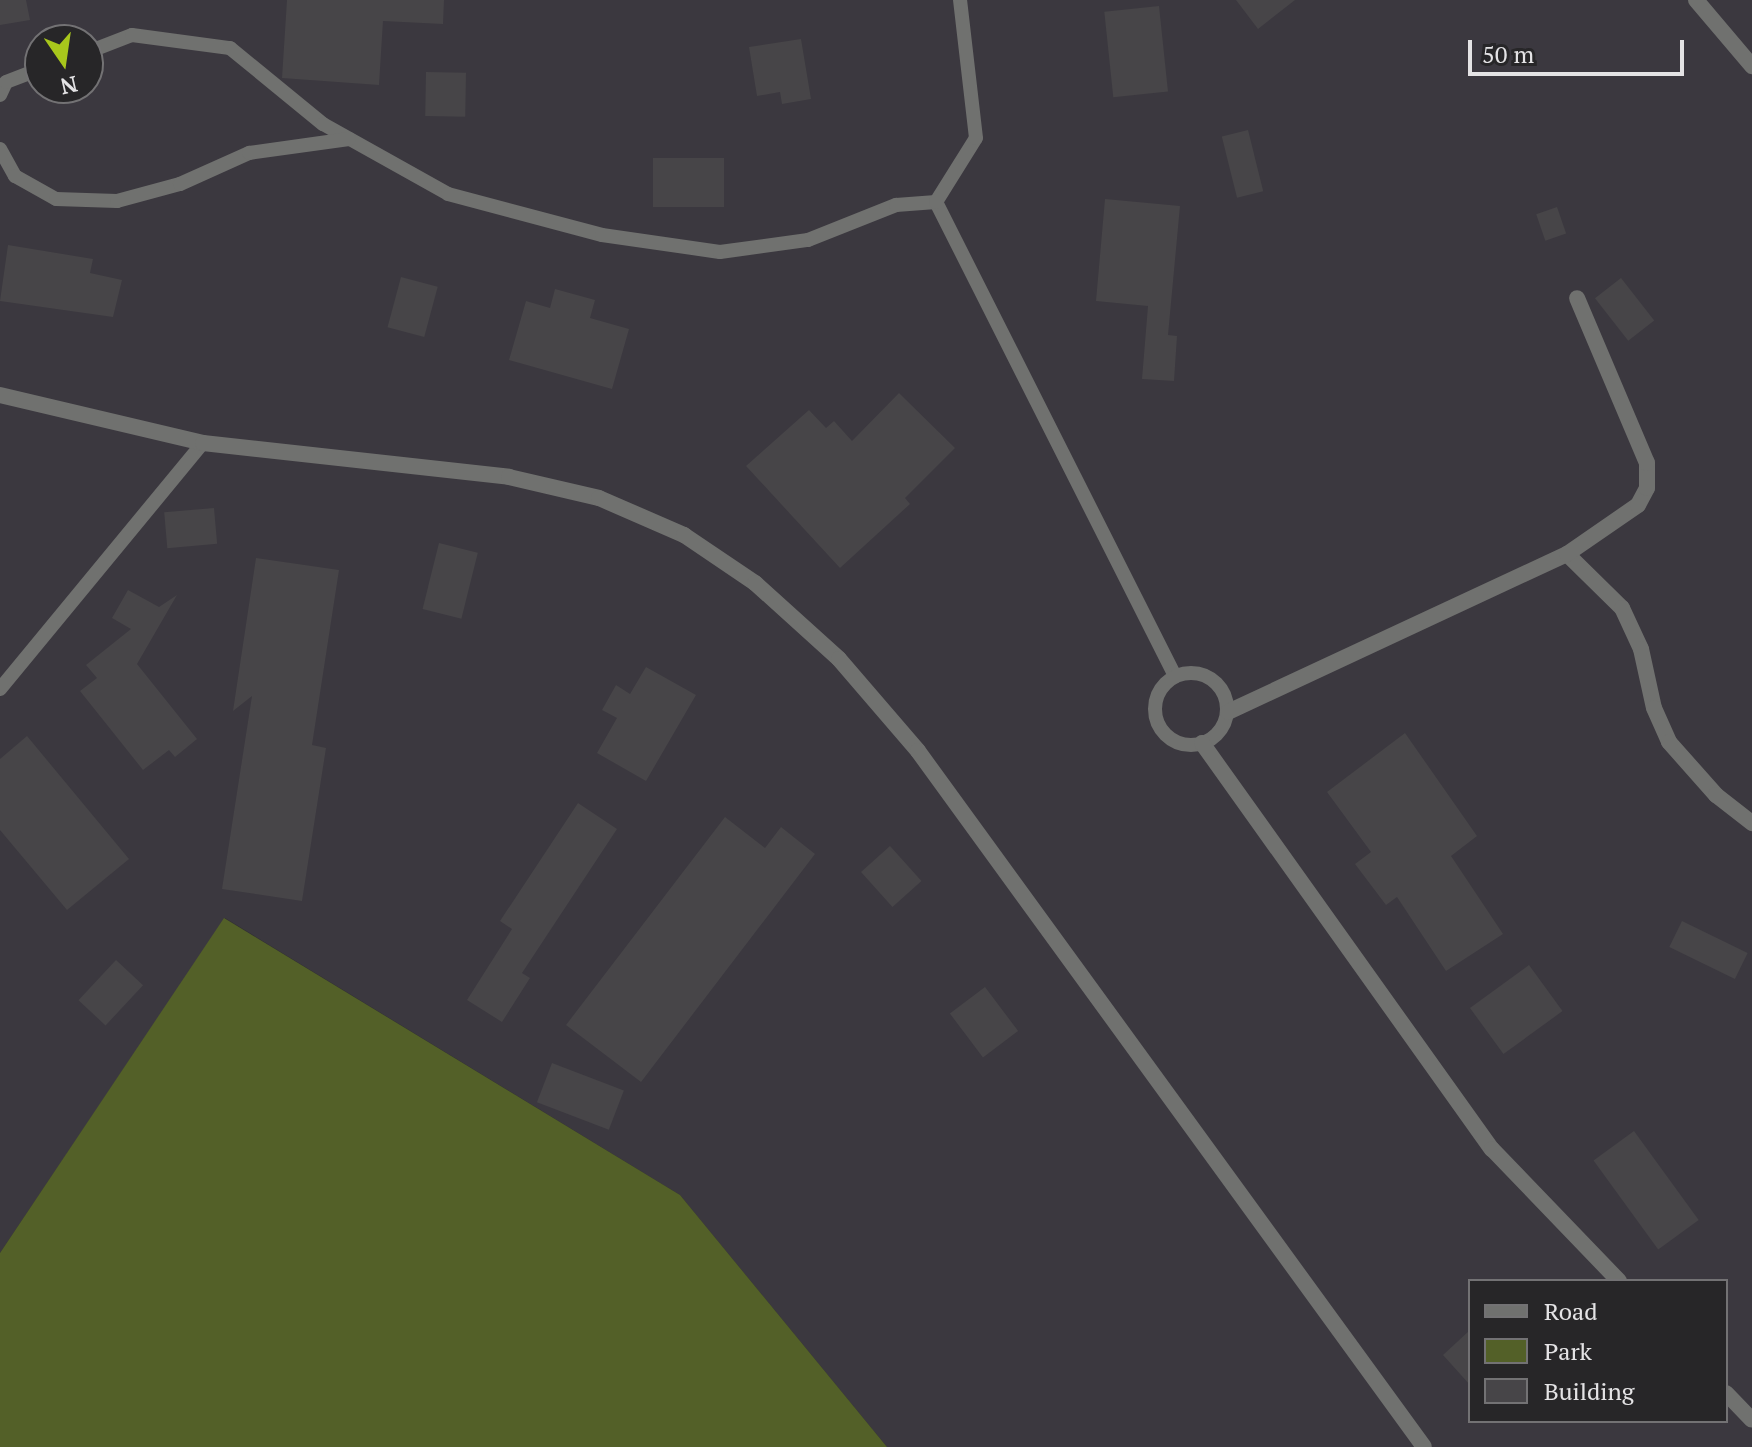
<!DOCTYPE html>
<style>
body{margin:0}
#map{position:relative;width:1752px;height:1447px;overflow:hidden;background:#313032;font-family:"PT Serif",serif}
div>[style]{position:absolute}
.built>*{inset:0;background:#3b383f}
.green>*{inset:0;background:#536028}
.building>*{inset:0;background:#474548;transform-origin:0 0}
.service>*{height:14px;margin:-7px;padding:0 7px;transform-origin:7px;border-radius:7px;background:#70716f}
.service>.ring{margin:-7px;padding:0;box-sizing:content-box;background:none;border:14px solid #70716f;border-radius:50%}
.minor>*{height:16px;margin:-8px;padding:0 8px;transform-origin:8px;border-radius:8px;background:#70716f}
.tertiary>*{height:16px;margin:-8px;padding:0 8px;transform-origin:8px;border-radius:8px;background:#70716f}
span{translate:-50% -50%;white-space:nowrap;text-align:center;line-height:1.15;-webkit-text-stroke:8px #272628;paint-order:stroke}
.legend{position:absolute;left:1468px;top:1279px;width:260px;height:144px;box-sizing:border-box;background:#272628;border:2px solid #737274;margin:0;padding:10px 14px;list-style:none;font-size:24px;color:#e4e3e5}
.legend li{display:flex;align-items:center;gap:16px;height:40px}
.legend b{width:40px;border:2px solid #737274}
.north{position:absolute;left:24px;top:24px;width:80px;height:80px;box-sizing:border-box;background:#272628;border:2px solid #737274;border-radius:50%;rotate:167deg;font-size:22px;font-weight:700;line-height:32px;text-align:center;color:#e4e3e5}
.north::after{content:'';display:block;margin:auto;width:28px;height:36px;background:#a8c71c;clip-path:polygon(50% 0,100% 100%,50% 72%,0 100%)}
.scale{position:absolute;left:1468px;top:40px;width:216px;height:36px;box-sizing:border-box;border:4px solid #e4e3e5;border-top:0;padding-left:10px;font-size:24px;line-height:28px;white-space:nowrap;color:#e4e3e5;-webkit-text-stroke:6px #272628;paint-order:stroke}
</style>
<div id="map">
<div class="built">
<div style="clip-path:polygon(evenodd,0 0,1752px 0,1752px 1447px,887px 1447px,680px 1195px,225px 918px,0 1253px,0 0,40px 40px,88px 40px,88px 88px,40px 88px,40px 40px,0 0,1470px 1281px,1726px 1281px,1726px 1421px,1470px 1421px,1470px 1281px)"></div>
</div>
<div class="green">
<div style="clip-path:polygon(224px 918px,680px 1195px,887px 1447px,0 1447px,0 1253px)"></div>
</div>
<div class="building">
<div style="clip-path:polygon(0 0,26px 0,30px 20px,0 25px)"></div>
<div style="clip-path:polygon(287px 0,444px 0,443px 24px,383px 21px,379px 85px,282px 78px)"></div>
<div style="clip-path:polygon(1236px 0,1295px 0,1258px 29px)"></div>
<div style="left:1159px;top:6px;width:86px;height:55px;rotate:84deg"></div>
<div style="clip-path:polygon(801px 39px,811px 99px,782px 104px,780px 92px,757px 96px,749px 47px)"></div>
<div style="left:426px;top:72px;width:40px;height:44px;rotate:1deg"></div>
<div style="left:1248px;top:130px;width:63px;height:27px;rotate:76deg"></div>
<div style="left:724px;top:158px;width:49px;height:71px;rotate:90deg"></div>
<div style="clip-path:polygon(1105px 199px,1180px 206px,1168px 335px,1177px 336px,1174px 381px,1142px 379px,1148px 306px,1096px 301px)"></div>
<div style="left:1557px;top:207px;width:28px;height:22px;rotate:71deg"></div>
<div style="clip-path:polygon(8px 245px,93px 259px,90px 273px,122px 280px,113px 317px,0 301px)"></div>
<div style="left:401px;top:277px;width:38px;height:52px;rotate:15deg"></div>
<div style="left:1621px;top:278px;width:54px;height:33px;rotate:52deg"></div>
<div style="clip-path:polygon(555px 289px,595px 300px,590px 318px,629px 329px,612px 389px,509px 360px,526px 301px,550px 308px)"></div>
<div style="clip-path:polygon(899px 393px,955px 448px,905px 498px,910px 504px,840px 568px,746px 466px,809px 410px,826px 428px,834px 421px,852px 441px)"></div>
<div style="left:214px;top:508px;width:36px;height:50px;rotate:85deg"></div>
<div style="left:439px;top:543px;width:40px;height:68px;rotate:14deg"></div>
<div style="clip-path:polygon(256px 558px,339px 570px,312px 745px,326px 748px,302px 901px,222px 889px,252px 696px,233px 711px)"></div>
<div style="clip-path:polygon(128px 590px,159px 607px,177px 595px,137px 664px,197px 739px,175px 757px,169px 750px,143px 770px,80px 691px,97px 678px,86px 665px,131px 629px,112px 618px)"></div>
<div style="clip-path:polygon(646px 667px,696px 695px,646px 781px,597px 753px,617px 718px,602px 710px,616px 685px,630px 694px)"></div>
<div style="clip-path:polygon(1405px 733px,1477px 836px,1451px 856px,1503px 934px,1446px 971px,1397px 897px,1386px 905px,1355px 864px,1371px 852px,1327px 792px)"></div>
<div style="clip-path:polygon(27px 736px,129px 859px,67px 910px,0 830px,0 759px)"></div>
<div style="clip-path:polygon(578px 803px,617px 829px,522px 973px,530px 978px,502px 1022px,467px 1000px,512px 929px,500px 921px)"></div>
<div style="clip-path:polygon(725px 817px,765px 848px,781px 827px,815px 854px,641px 1082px,566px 1025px)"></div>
<div style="left:890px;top:846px;width:47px;height:39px;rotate:48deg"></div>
<div style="left:1682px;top:921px;width:73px;height:29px;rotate:26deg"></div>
<div style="left:116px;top:960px;width:37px;height:55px;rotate:43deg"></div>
<div style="left:1529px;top:965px;width:57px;height:73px;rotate:54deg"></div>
<div style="left:985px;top:987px;width:55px;height:44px;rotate:53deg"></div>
<div style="left:552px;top:1063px;width:77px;height:42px;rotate:21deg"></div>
<div style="left:1634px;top:1131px;width:110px;height:50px;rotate:54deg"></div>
<div style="clip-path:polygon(1470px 1330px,1470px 1385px,1443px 1355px)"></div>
</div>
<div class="service">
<div style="left:88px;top:52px;width:47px;rotate:-21.1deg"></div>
<div style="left:132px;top:35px;width:99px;rotate:7.6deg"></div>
<div style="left:230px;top:48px;width:120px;rotate:39.3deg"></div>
<div style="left:323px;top:124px;width:143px;rotate:29.2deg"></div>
<div style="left:448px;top:194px;width:159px;rotate:14.9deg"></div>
<div style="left:602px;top:235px;width:119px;rotate:8.2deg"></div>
<div style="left:720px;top:252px;width:89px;rotate:-7.8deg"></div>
<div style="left:808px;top:240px;width:95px;rotate:-21.7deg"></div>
<div style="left:896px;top:205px;width:40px;rotate:-4.3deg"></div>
<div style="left:936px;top:202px;width:531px;rotate:63.24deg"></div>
<div style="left:0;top:95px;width:14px;rotate:-65deg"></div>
<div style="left:6px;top:82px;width:36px;rotate:-21deg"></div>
<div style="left:0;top:149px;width:31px;rotate:61deg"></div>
<div style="left:15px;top:176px;width:47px;rotate:29.3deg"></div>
<div style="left:56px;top:199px;width:61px;rotate:1.9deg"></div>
<div style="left:117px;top:201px;width:65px;rotate:-15.1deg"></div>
<div style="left:180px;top:184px;width:76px;rotate:-24.2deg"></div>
<div style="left:249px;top:153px;width:101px;rotate:-8deg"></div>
<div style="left:936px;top:202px;width:75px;rotate:-58deg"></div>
<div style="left:976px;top:138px;width:139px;rotate:-96.6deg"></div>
<div class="ring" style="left:1155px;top:673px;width:58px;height:58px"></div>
<div style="left:0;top:689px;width:319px;rotate:-50.5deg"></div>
</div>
<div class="minor">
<div style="left:0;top:395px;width:209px;rotate:13.3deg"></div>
<div style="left:203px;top:443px;width:308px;rotate:6.3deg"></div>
<div style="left:509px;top:477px;width:92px;rotate:13.1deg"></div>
<div style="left:599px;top:498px;width:93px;rotate:23.5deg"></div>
<div style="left:684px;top:535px;width:86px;rotate:34.1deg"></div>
<div style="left:755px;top:583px;width:113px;rotate:42.1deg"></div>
<div style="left:839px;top:659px;width:121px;rotate:49.3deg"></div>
<div style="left:918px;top:751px;width:860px;rotate:53.98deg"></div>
<div style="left:1567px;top:554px;width:77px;rotate:44.5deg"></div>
<div style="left:1622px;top:608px;width:45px;rotate:65.1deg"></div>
<div style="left:1641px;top:649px;width:60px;rotate:77.6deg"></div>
<div style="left:1654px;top:708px;width:37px;rotate:66deg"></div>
<div style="left:1669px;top:742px;width:71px;rotate:48.4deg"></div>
<div style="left:1716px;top:795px;width:46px;rotate:37.9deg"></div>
<div style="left:1228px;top:712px;width:374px;rotate:-25deg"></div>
<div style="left:1567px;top:554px;width:86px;rotate:-34.6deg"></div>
<div style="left:1638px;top:505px;width:19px;rotate:-62deg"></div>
<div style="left:1647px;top:488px;width:25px;rotate:-90deg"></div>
<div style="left:1647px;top:463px;width:179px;rotate:-113deg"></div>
<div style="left:1202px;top:743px;width:499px;rotate:54.5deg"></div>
<div style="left:1492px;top:1149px;width:183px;rotate:46.1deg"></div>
<div style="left:1726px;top:1393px;width:37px;rotate:46deg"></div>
</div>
<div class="tertiary">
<div style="left:1696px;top:0;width:87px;rotate:49.7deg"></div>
</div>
<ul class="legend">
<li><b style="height:10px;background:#70716f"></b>Road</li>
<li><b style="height:22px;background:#536028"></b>Park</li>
<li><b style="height:22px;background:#474548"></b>Building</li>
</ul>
<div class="north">N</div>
<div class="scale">50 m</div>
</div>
